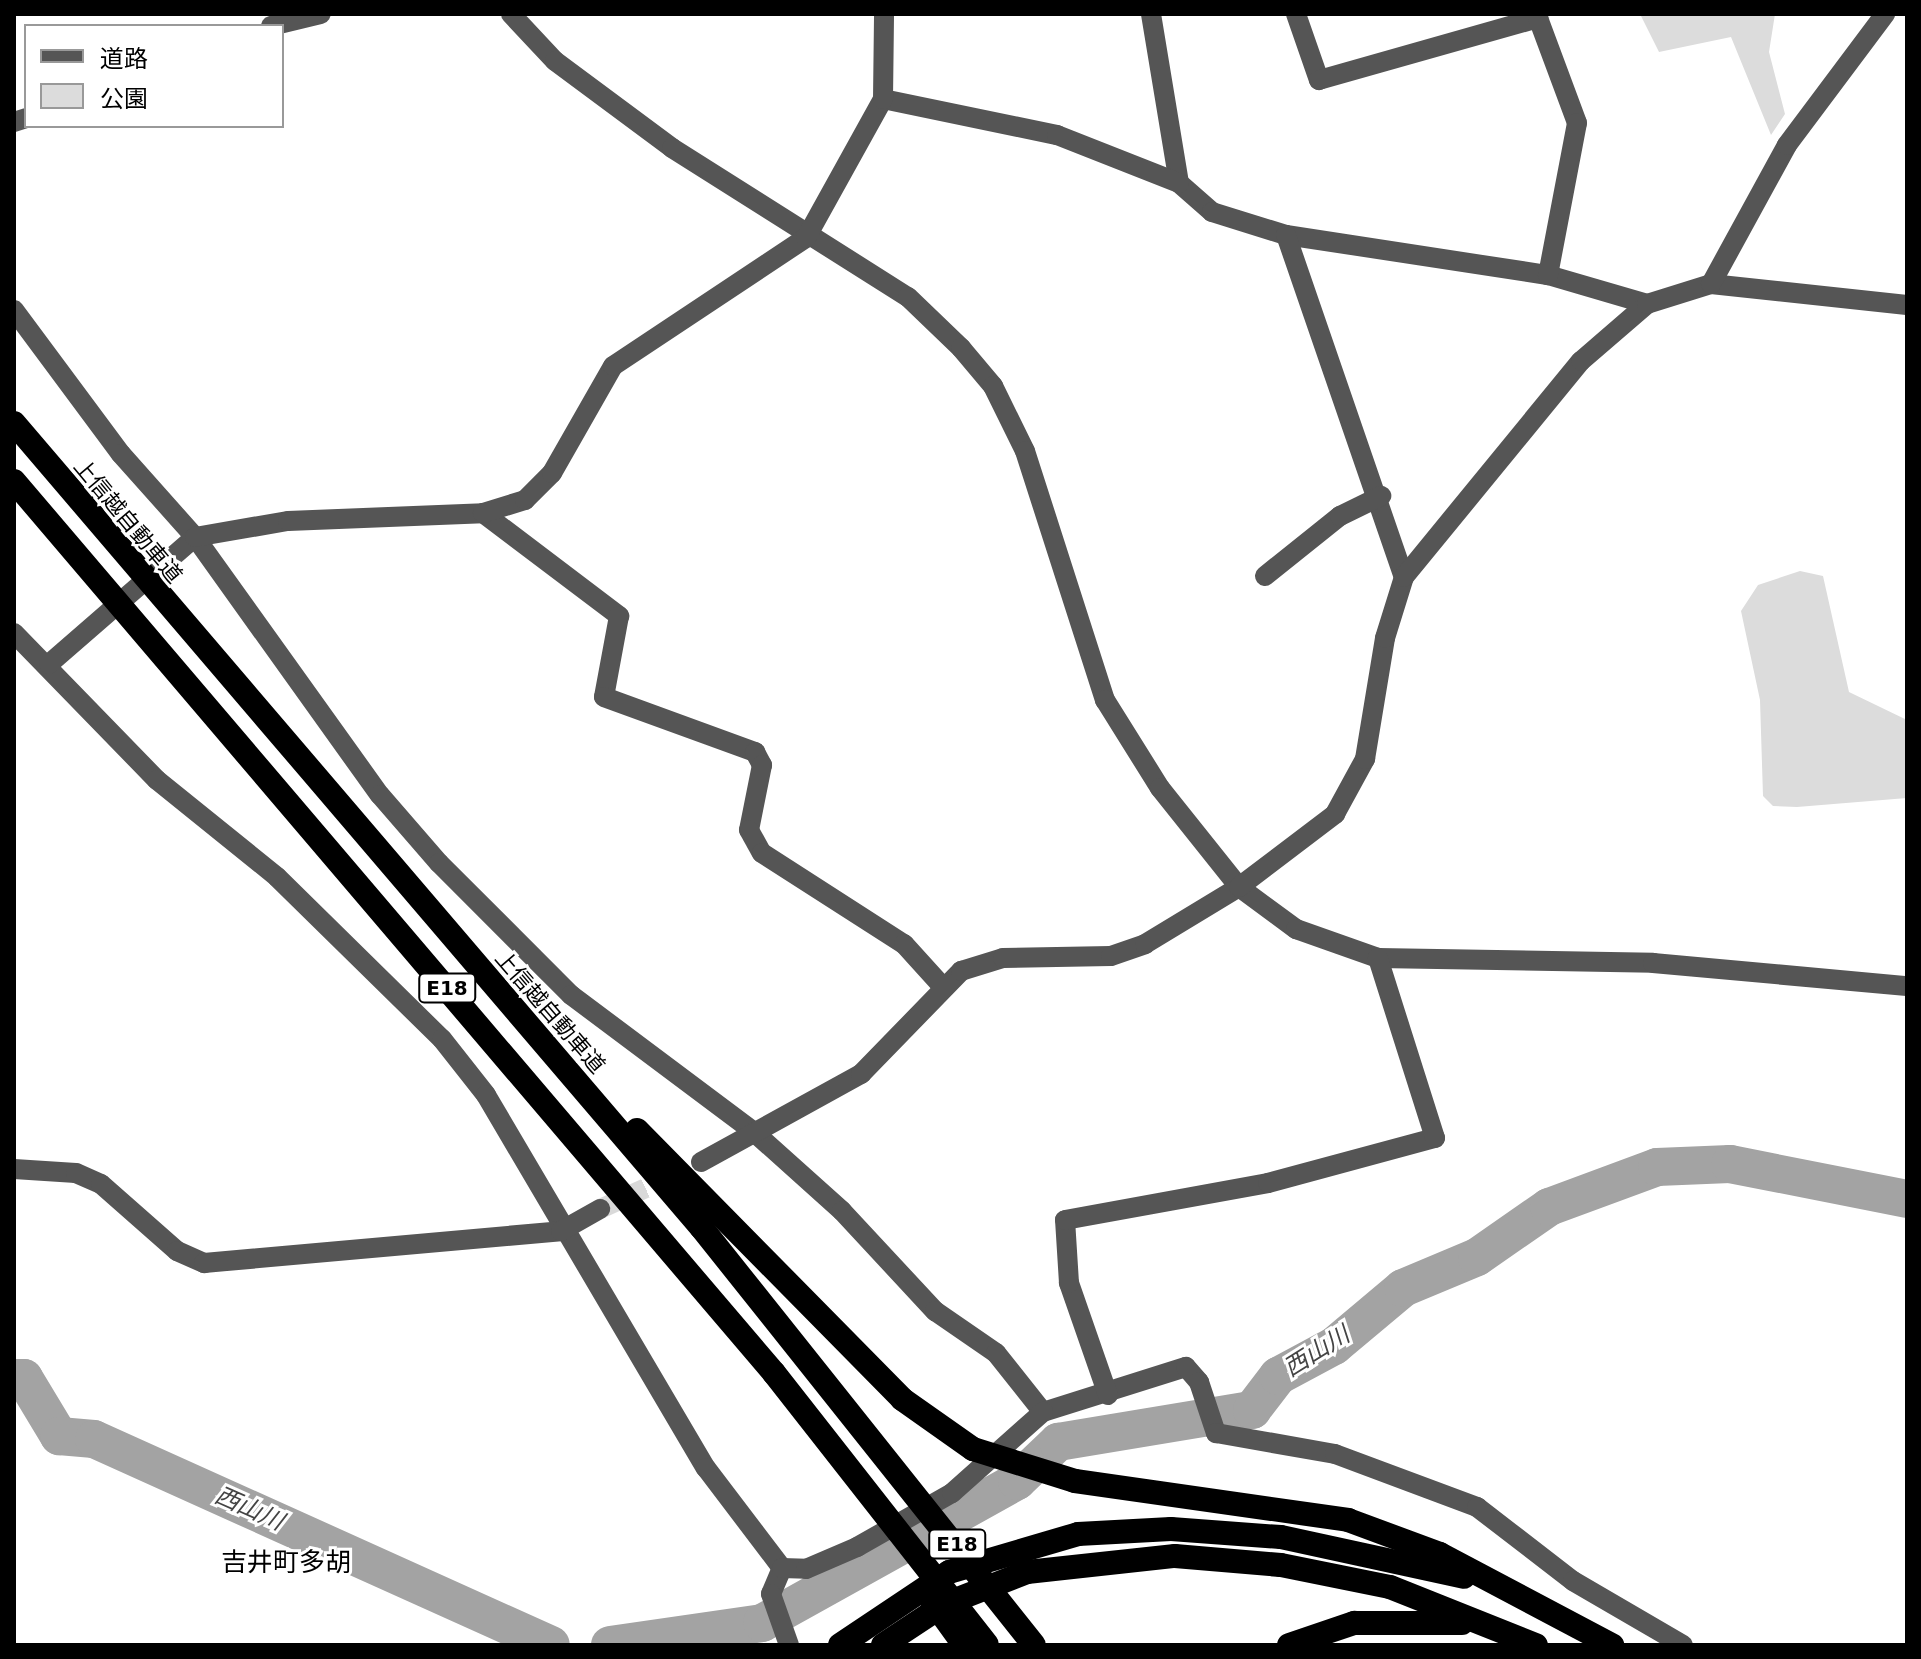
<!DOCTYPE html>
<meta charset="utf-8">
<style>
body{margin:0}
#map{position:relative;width:1921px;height:1659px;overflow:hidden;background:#fff;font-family:"DejaVu Sans","Noto Sans JP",sans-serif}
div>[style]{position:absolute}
.green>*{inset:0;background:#dcdcdc}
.river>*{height:38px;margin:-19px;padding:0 19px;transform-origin:19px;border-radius:19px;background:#a3a3a3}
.minor-tunnel>*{height:20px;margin-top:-10px;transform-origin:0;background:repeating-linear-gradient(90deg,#d9d9d9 0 20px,transparent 0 30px)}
.minor>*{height:20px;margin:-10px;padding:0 10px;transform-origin:10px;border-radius:10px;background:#555}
.highway>*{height:24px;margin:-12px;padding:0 12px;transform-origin:12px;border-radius:12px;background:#000}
span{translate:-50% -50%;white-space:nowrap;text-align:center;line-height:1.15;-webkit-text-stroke:6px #fff;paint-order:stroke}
.shield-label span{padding:2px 6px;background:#fff;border:2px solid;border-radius:6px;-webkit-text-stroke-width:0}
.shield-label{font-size:20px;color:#000;font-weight:700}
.street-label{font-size:22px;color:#000}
.water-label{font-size:24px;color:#444;font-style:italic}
.quarter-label{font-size:26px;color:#000}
.frame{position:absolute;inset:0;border:16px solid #000;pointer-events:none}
.legend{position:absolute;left:24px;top:24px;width:260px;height:104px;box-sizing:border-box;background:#fff;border:2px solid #999;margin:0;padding:10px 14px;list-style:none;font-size:24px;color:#000}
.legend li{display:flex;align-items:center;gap:16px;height:40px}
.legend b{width:40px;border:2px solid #999}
</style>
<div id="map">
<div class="green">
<div style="clip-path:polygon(1640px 14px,1775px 14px,1769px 52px,1785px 114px,1771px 135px,1731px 37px,1659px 52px)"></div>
<div style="clip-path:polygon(1800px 571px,1823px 576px,1849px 692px,1907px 720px,1907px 798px,1797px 807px,1773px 806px,1763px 796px,1760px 700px,1741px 611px,1758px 585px)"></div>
</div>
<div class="river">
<div style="left:14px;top:1378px;width:10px"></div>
<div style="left:24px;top:1378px;width:68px;rotate:58.9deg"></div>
<div style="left:59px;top:1436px;width:35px;rotate:5deg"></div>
<div style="left:94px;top:1439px;width:501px;rotate:24.26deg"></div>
<div style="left:610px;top:1645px;width:154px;rotate:-8.2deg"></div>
<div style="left:762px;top:1623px;width:292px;rotate:-29.1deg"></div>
<div style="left:1017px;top:1481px;width:57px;rotate:-43.6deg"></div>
<div style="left:1058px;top:1442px;width:197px;rotate:-9.4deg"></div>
<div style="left:1252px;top:1410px;width:43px;rotate:-52.6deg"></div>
<div style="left:1278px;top:1376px;width:64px;rotate:-28.2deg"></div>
<div style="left:1334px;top:1346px;width:90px;rotate:-40deg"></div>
<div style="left:1403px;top:1288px;width:80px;rotate:-22.7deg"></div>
<div style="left:1477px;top:1257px;width:88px;rotate:-34.8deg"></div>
<div style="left:1549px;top:1207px;width:115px;rotate:-20.3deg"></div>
<div style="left:1657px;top:1167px;width:73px;rotate:-2.4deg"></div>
<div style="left:1730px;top:1164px;width:180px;rotate:11.2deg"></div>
</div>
<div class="minor-tunnel">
<div style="left:600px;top:1209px;width:79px;rotate:-24.6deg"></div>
</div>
<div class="minor">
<div style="left:511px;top:14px;width:64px;rotate:46.9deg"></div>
<div style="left:555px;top:61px;width:146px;rotate:36.6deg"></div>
<div style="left:672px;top:148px;width:279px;rotate:32.3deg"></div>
<div style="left:908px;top:297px;width:74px;rotate:43.9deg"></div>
<div style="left:961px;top:348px;width:50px;rotate:49.9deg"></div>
<div style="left:993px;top:386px;width:72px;rotate:63.8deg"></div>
<div style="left:1025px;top:451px;width:262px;rotate:72.2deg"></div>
<div style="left:1105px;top:700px;width:104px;rotate:58deg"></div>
<div style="left:1160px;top:788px;width:127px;rotate:51.4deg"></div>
<div style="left:1239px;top:887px;width:71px;rotate:36.4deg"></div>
<div style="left:1296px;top:929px;width:87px;rotate:19.5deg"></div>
<div style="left:1378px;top:958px;width:275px;rotate:1deg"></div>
<div style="left:1653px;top:963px;width:255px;rotate:5.2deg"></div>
<div style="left:1151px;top:14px;width:171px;rotate:80.6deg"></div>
<div style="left:1179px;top:183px;width:44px;rotate:41.3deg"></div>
<div style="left:1212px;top:212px;width:77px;rotate:17.3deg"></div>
<div style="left:1286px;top:235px;width:265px;rotate:8.7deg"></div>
<div style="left:1548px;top:275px;width:103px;rotate:16.3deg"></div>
<div style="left:1296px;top:14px;width:70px;rotate:70.8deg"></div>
<div style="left:1319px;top:80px;width:228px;rotate:-15.8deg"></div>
<div style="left:1538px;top:18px;width:112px;rotate:69.6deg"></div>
<div style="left:1577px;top:123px;width:155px;rotate:100.8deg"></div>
<div style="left:271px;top:26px;width:51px;rotate:-13.5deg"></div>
<div style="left:883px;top:99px;width:178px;rotate:11.7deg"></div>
<div style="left:1057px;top:135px;width:131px;rotate:21.5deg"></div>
<div style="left:14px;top:122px;width:13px;rotate:-18deg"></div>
<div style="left:1286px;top:235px;width:362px;rotate:71deg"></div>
<div style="left:1711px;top:284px;width:197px;rotate:6.1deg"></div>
<div style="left:14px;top:310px;width:179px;rotate:53.4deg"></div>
<div style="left:121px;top:454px;width:111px;rotate:48.3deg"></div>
<div style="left:195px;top:537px;width:317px;rotate:54.4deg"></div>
<div style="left:380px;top:795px;width:90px;rotate:49.1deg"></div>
<div style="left:439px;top:863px;width:187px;rotate:45deg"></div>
<div style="left:571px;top:995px;width:229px;rotate:36.8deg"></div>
<div style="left:754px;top:1132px;width:118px;rotate:41.9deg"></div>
<div style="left:842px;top:1211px;width:137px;rotate:47.1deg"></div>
<div style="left:935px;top:1311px;width:74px;rotate:34.5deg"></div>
<div style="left:996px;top:1353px;width:75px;rotate:51.5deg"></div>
<div style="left:1043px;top:1412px;width:150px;rotate:-17.5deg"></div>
<div style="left:1186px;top:1367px;width:20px;rotate:49deg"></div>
<div style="left:1199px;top:1382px;width:54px;rotate:71.6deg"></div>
<div style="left:1216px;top:1433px;width:121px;rotate:10deg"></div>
<div style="left:1335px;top:1454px;width:152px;rotate:20.5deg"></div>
<div style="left:1477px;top:1507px;width:121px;rotate:37.6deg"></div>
<div style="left:1573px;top:1581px;width:127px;rotate:30.2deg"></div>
<div style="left:483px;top:513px;width:171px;rotate:37.1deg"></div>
<div style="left:619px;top:616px;width:82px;rotate:100.5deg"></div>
<div style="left:604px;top:697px;width:161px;rotate:20deg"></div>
<div style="left:755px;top:752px;width:15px;rotate:62deg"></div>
<div style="left:762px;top:765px;width:66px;rotate:101.3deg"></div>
<div style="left:749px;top:830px;width:26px;rotate:61deg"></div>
<div style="left:762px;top:853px;width:169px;rotate:32.7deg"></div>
<div style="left:904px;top:944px;width:58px;rotate:47.8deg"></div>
<div style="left:1265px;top:576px;width:96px;rotate:-38.7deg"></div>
<div style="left:1340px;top:516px;width:46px;rotate:-26deg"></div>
<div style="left:14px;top:633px;width:205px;rotate:45.8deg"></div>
<div style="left:157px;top:780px;width:154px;rotate:38.9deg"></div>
<div style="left:277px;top:877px;width:231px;rotate:44.5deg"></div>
<div style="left:442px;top:1039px;width:71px;rotate:51.8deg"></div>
<div style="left:486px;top:1095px;width:433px;rotate:59.5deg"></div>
<div style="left:706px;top:1468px;width:126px;rotate:52.8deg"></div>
<div style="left:782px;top:1568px;width:28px;rotate:113deg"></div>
<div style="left:771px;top:1594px;width:54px;rotate:70.6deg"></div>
<div style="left:49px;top:664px;width:194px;rotate:-41deg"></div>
<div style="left:195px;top:537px;width:94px;rotate:-9.8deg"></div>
<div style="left:288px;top:521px;width:195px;rotate:-2.3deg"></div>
<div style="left:483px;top:513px;width:44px;rotate:-17.2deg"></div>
<div style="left:525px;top:500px;width:38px;rotate:-45deg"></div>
<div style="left:552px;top:473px;width:123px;rotate:-60.3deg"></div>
<div style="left:613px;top:366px;width:232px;rotate:-33.6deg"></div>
<div style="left:806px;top:238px;width:159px;rotate:-61deg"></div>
<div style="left:883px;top:99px;width:85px;rotate:-89.3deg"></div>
<div style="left:701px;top:1162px;width:183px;rotate:-28.8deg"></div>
<div style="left:861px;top:1074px;width:144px;rotate:-45.8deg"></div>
<div style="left:961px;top:971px;width:44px;rotate:-17.2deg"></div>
<div style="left:1003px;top:958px;width:108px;rotate:-1.1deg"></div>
<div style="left:1111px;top:956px;width:36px;rotate:-19deg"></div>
<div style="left:1145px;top:944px;width:110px;rotate:-31.2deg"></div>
<div style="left:1239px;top:887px;width:121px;rotate:-37.2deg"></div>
<div style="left:1335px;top:814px;width:63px;rotate:-61.4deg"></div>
<div style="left:1365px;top:759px;width:123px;rotate:-80.6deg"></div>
<div style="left:1385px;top:638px;width:64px;rotate:-72.7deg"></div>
<div style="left:1404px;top:577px;width:279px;rotate:-50.7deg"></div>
<div style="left:1581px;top:361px;width:87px;rotate:-40.8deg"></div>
<div style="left:1647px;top:304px;width:67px;rotate:-17.4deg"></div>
<div style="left:1711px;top:284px;width:158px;rotate:-61.3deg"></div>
<div style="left:1787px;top:145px;width:164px;rotate:-53.2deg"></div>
<div style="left:14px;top:1169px;width:62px;rotate:3.7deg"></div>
<div style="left:76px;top:1173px;width:27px;rotate:24deg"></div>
<div style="left:101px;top:1184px;width:101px;rotate:41.4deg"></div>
<div style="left:177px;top:1251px;width:30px;rotate:24deg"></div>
<div style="left:204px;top:1263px;width:358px;rotate:-5.1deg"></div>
<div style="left:561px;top:1231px;width:45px;rotate:-29.4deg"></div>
<div style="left:1108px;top:1395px;width:119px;rotate:-109.2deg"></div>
<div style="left:1069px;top:1283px;width:63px;rotate:-93.6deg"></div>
<div style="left:1065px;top:1220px;width:206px;rotate:-10.3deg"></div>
<div style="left:1268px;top:1183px;width:173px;rotate:-15.1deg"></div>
<div style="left:1435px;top:1138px;width:189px;rotate:-107.6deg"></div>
<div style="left:782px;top:1568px;width:24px;rotate:2deg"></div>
<div style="left:806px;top:1569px;width:56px;rotate:-23.3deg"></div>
<div style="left:857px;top:1547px;width:109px;rotate:-29.6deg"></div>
<div style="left:952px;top:1493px;width:122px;rotate:-41.7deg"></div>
</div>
<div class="highway">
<div style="left:14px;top:423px;width:1058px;rotate:49.49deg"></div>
<div style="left:701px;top:1227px;width:534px;rotate:51.46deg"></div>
<div style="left:14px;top:481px;width:1172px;rotate:49.57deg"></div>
<div style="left:774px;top:1373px;width:345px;rotate:51.9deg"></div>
<div style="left:637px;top:1130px;width:378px;rotate:45.4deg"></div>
<div style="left:902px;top:1399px;width:87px;rotate:35.2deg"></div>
<div style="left:973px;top:1449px;width:107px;rotate:17.4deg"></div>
<div style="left:1075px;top:1481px;width:276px;rotate:8.1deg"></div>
<div style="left:1348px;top:1520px;width:98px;rotate:20.3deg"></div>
<div style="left:1440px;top:1554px;width:195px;rotate:27.9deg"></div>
<div style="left:928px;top:1595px;width:62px;rotate:54.2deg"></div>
<div style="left:840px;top:1645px;width:131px;rotate:-33.8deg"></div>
<div style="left:949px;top:1572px;width:134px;rotate:-16.4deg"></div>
<div style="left:1078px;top:1534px;width:93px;rotate:-3.1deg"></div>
<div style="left:1171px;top:1529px;width:110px;rotate:4.2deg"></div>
<div style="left:1281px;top:1537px;width:187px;rotate:12.3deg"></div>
<div style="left:883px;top:1645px;width:74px;rotate:-33.5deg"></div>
<div style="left:945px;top:1604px;width:88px;rotate:-21.3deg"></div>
<div style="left:1027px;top:1572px;width:149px;rotate:-6.2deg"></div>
<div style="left:1175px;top:1556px;width:106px;rotate:4.9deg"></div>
<div style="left:1281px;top:1565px;width:111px;rotate:11.4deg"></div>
<div style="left:1390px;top:1587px;width:157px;rotate:21.7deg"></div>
<div style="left:1289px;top:1645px;width:69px;rotate:-18.7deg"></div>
<div style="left:1354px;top:1623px;width:108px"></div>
</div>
<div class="shield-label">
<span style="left:447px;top:988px">E18</span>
<span style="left:957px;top:1544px">E18</span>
</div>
<div class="street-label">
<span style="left:128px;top:521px;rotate:50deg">上信越自動車道</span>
<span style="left:550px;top:1012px;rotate:49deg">上信越自動車道</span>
</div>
<div class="water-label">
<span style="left:1317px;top:1352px;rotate:-32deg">西山川</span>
<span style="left:249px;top:1509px;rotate:24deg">西山川</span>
</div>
<div class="quarter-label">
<span style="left:286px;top:1563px">吉井町多胡</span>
</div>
<div class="frame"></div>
<ul class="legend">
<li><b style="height:10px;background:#555"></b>道路</li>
<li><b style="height:22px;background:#dcdcdc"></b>公園</li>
</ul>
</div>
